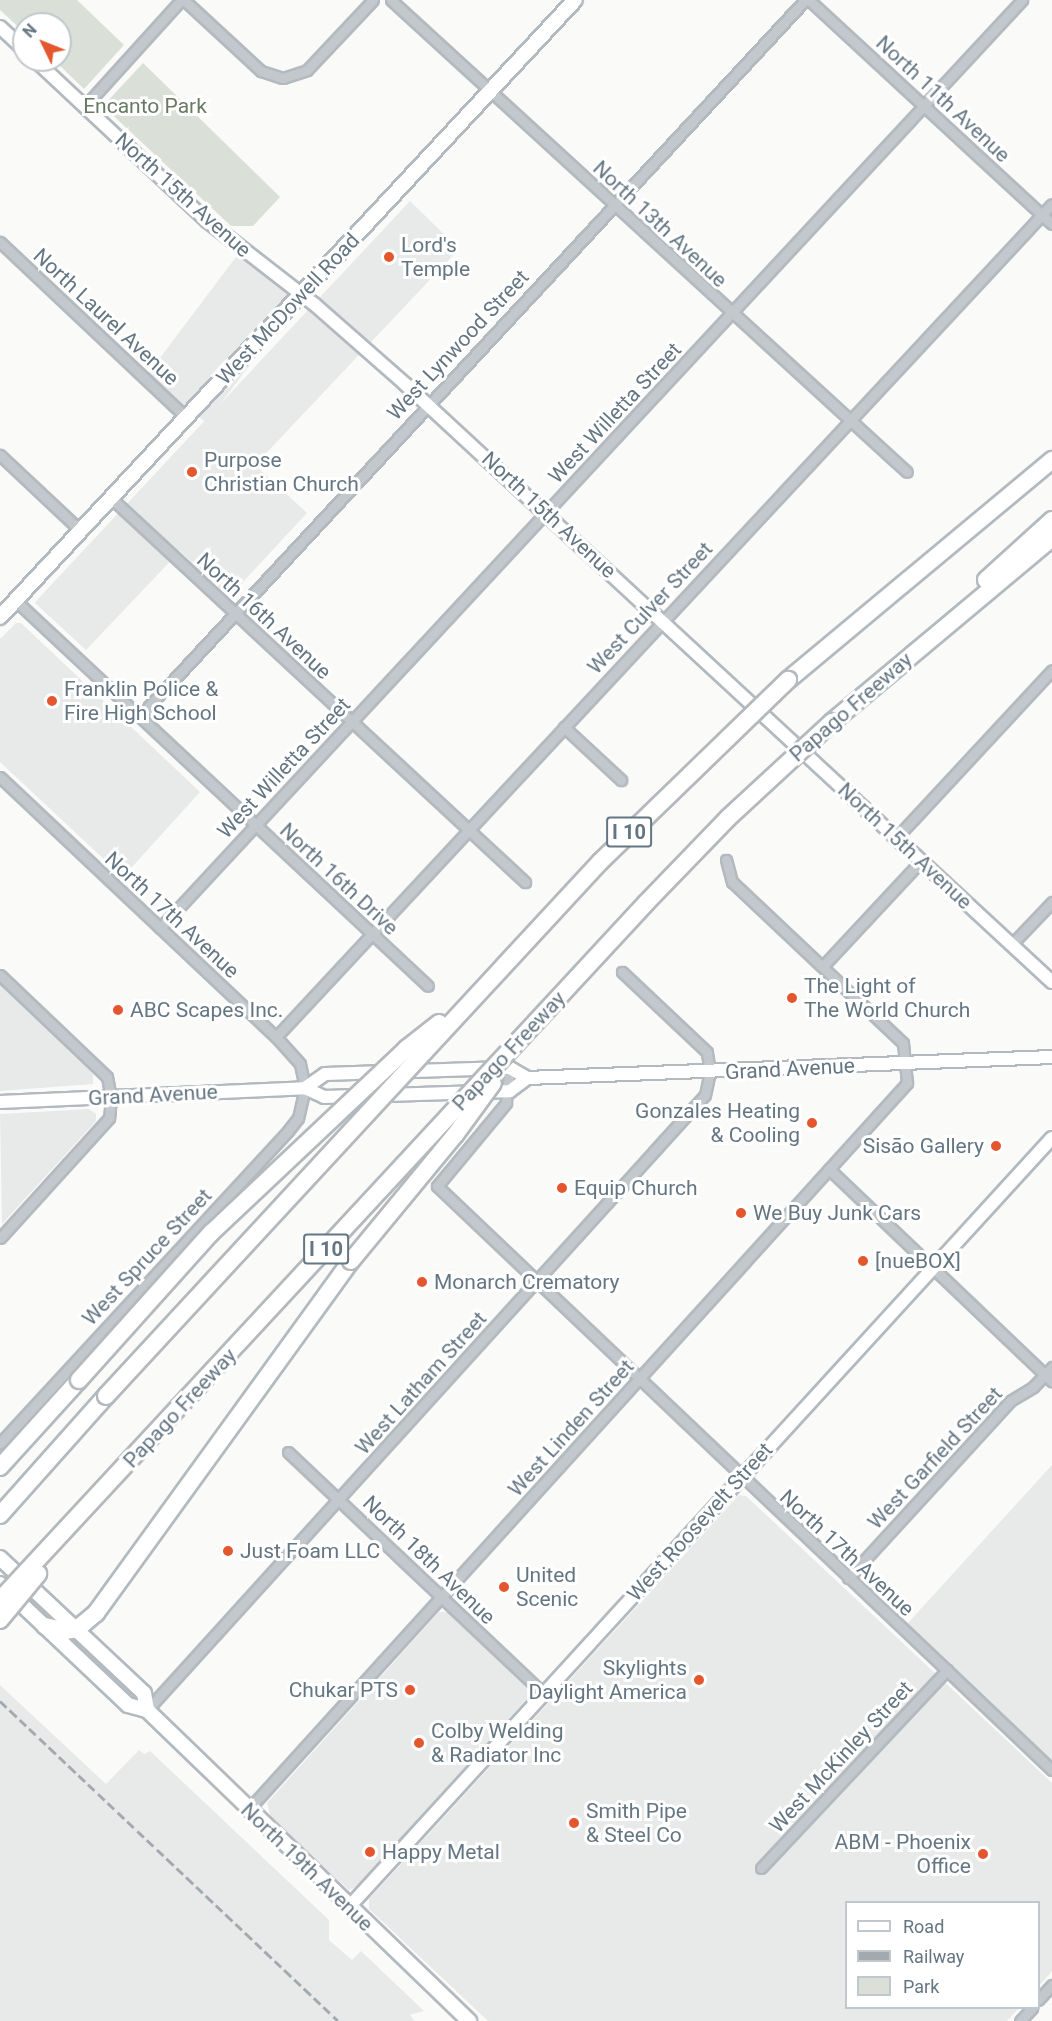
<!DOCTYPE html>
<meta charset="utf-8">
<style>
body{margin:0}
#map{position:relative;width:1052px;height:2021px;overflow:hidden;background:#fafaf8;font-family:Roboto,sans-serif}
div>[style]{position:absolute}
.built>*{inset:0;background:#e8e9e9;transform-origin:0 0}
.green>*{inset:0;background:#dadfd7}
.roads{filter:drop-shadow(2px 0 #b3babf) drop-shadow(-2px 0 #b3babf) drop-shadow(0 2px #b3babf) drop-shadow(0 -2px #b3babf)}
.street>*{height:9px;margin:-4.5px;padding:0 4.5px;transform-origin:4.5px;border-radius:4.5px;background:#c3c8cc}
.secondary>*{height:12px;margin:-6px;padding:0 6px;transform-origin:6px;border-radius:6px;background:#fff}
.primary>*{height:14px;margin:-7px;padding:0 7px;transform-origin:7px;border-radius:7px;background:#fff}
.highway>*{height:16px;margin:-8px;padding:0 8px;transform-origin:8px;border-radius:8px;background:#fff}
.rail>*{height:3px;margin-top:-1.5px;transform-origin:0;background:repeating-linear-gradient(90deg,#a2aab0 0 9px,transparent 0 13.5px)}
.bridges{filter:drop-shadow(2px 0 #b4b9bd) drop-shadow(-2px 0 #b4b9bd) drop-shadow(0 2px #b4b9bd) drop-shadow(0 -2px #b4b9bd)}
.highway-bridge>*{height:16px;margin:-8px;padding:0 8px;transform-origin:8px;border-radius:8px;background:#fff}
.dots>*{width:16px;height:16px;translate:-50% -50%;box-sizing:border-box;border:3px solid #fff;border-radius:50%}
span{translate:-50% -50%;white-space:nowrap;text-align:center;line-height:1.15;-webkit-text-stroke:6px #fff;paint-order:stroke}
.shield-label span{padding:2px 4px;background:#fff;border:2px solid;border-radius:4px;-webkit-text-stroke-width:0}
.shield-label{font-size:20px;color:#657683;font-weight:700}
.street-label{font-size:21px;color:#657683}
.park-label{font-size:21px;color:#687a64}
.poi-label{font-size:21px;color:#657683}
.left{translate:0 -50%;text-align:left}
.right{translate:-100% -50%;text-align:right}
.legend{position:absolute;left:845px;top:1901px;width:195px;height:108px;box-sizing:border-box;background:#fff;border:2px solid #c1c8cd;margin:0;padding:8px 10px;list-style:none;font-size:18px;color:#657683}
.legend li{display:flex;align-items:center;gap:12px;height:30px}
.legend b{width:30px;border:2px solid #c1c8cd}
.north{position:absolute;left:12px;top:12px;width:60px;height:60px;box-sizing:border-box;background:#fff;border:2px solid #c1c8cd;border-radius:50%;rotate:313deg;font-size:16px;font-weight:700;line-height:24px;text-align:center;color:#657683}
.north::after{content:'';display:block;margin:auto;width:21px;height:27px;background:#e4572e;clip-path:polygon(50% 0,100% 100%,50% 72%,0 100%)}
</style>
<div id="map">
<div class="built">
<div style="clip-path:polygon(410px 201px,459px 249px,255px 465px,307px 513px,229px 597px,180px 551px,86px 650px,35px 603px,37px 600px)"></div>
<div style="left:242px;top:249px;width:76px;height:160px;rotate:37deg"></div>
<div style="clip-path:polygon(16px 623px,21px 623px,200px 792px,123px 877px,0 762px,0 639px)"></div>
<div style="clip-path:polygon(0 985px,93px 1074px,93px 1084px,0 1091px)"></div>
<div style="clip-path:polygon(89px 1109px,96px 1114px,96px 1121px,2px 1224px,0 1114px)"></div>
<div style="clip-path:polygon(1052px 1465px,1052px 1760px,907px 1624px)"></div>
<div style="clip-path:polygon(739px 1495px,746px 1496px,1052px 1783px,1052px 1971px,1039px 1986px,1038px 1902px,846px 1902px,846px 2008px,1019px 2008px,1007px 2021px,488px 2021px,369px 1909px,369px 1899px)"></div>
<div style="clip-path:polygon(439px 1612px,448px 1612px,526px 1687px,529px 1696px,360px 1885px,349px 1890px,271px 1819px,267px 1803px)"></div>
<div style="clip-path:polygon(0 1685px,106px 1784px,139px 1750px,144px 1754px,150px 1751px,329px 1920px,329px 1940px,352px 1960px,361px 1951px,424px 2011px,410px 2015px,415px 2021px,0 2021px)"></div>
</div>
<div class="green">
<div style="clip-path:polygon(0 0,77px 0,124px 45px,84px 89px,54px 60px,60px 60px,60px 24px,24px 24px,24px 32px,0 10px)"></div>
<div style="clip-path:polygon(143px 63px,280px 197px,253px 226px,231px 226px,103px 106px)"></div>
</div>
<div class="roads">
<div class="street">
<div style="left:184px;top:0;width:105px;rotate:42.7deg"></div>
<div style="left:261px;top:71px;width:23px;rotate:18deg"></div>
<div style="left:283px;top:78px;width:25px;rotate:-18deg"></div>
<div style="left:307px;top:70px;width:96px;rotate:-46.7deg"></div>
<div style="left:391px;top:0;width:699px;rotate:42.45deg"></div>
<div style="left:809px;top:0;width:330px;rotate:42.7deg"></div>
<div style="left:85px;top:106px;width:143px;rotate:-47.8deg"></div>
<div style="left:0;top:242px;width:257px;rotate:43.3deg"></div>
<div style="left:0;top:455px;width:110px;rotate:43.2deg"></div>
<div style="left:111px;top:498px;width:565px;rotate:42.85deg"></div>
<div style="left:15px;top:600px;width:565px;rotate:43.06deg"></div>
<div style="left:140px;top:716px;width:977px;rotate:-47.11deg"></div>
<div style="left:564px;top:727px;width:78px;rotate:42.9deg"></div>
<div style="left:0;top:777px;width:379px;rotate:43.3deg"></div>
<div style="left:276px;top:1037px;width:36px;rotate:48deg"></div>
<div style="left:300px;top:1064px;width:25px;rotate:78deg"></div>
<div style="left:305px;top:1088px;width:31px;rotate:103deg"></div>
<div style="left:298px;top:1118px;width:16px;rotate:128deg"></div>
<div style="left:288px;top:1131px;width:425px;rotate:132.7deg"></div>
<div style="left:896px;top:838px;width:229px;rotate:-47.1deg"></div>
<div style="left:160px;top:928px;width:1267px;rotate:-47.11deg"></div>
<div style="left:1012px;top:944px;width:58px;rotate:-46.4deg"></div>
<div style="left:823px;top:966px;width:142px;rotate:-47deg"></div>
<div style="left:0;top:975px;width:148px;rotate:43.6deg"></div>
<div style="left:107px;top:1077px;width:20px;rotate:79deg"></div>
<div style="left:111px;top:1097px;width:21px;rotate:95deg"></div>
<div style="left:109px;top:1118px;width:162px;rotate:132.2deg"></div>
<div style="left:276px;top:1037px;width:1138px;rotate:-47.03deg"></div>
<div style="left:510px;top:1068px;width:35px;rotate:97deg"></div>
<div style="left:506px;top:1103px;width:108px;rotate:129.7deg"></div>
<div style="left:437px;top:1186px;width:848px;rotate:43.52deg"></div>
<div style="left:829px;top:1169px;width:308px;rotate:43.6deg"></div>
<div style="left:288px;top:1452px;width:352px;rotate:43.4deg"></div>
<div style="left:848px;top:1578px;width:240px;rotate:-47.5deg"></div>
<div style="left:1010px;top:1401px;width:27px;rotate:-31deg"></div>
<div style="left:1033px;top:1387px;width:28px;rotate:-46deg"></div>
<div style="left:147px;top:1710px;width:830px;rotate:-47.78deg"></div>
<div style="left:705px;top:1095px;width:24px;rotate:-78deg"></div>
<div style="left:710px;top:1072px;width:20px;rotate:-99deg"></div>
<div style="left:707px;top:1052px;width:117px;rotate:-136.7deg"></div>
<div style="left:247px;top:1811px;width:983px;rotate:-47.8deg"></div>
<div style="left:907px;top:1083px;width:40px;rotate:-95.7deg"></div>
<div style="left:903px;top:1043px;width:235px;rotate:-136.7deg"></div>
<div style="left:732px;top:882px;width:23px;rotate:-105deg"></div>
<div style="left:761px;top:1868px;width:272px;rotate:-46.8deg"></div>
<div style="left:1038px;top:2000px;width:21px;rotate:-47deg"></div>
<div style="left:1020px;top:2021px;width:18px;rotate:-47deg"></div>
</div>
<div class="secondary">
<div style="left:0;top:27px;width:33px;rotate:43deg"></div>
<div style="left:35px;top:60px;width:236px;rotate:43.1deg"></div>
<div style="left:207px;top:221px;width:135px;rotate:37.8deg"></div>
<div style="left:314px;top:304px;width:121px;rotate:41.3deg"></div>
<div style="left:405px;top:384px;width:881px;rotate:42.75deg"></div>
<div style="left:305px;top:1088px;width:24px;rotate:-35deg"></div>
<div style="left:325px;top:1074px;width:185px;rotate:-1.9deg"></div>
<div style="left:510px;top:1068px;width:20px;rotate:30deg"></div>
<div style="left:527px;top:1078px;width:525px;rotate:-2.29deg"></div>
<div style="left:0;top:1102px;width:305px;rotate:-2.6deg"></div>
<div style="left:305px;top:1088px;width:21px;rotate:25deg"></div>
<div style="left:324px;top:1097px;width:186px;rotate:-1.8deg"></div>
<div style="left:510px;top:1091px;width:21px;rotate:-37deg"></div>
<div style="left:349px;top:1907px;width:1042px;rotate:-47.57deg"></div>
</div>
<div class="primary">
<div style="left:0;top:617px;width:843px;rotate:-47.02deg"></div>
<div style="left:0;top:1558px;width:197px;rotate:43.2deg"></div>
<div style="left:144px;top:1693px;width:17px;rotate:80deg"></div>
<div style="left:0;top:1584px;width:176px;rotate:43.4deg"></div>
<div style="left:128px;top:1705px;width:20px;rotate:15deg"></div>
<div style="left:147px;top:1710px;width:448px;rotate:44deg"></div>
</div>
<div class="highway">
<div style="left:986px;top:580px;width:89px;rotate:-42.3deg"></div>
<div style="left:788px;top:680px;width:344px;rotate:-39.8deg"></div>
<div style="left:832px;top:722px;width:287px;rotate:-39.9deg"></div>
<div style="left:0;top:1467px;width:118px;rotate:-47.8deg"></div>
<div style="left:0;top:1515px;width:159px;rotate:-48.3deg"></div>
<div style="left:45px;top:1626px;width:21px;rotate:14deg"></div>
<div style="left:65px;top:1631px;width:12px;rotate:-9deg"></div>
<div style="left:77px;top:1629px;width:25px;rotate:-40deg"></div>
<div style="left:96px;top:1613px;width:435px;rotate:-54.1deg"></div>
</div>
</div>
<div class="rail">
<div style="left:0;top:1701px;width:465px;rotate:43.4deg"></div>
</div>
<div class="bridges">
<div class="highway-bridge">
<div style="left:351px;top:1261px;width:163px;rotate:-50.5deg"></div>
<div style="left:455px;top:1135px;width:64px;rotate:-53.8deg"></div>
<div style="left:79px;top:1380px;width:198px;rotate:-48.1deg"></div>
<div style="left:211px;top:1233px;width:268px;rotate:-43.3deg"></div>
<div style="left:406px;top:1049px;width:42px;rotate:-38.2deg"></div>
<div style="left:106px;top:1396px;width:727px;rotate:-47.23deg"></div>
<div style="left:600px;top:862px;width:262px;rotate:-44.1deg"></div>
<div style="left:0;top:1600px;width:950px;rotate:-47.17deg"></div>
<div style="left:646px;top:903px;width:118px;rotate:-46deg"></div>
<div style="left:728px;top:818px;width:142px;rotate:-42.7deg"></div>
<div style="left:0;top:1620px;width:60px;rotate:-50.4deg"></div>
</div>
</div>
<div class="dots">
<div style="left:389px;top:257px;background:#e4572e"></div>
<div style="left:192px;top:472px;background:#e4572e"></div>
<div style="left:52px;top:701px;background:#e4572e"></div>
<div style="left:792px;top:998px;background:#e4572e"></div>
<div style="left:118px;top:1010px;background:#e4572e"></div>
<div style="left:812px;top:1123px;background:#e4572e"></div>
<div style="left:996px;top:1146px;background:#e4572e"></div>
<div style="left:562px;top:1188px;background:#e4572e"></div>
<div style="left:741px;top:1213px;background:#e4572e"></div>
<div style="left:863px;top:1261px;background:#e4572e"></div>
<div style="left:422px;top:1282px;background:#e4572e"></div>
<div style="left:228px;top:1551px;background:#e4572e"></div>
<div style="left:504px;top:1587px;background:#e4572e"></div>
<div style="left:699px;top:1680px;background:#e4572e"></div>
<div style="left:410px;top:1690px;background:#e4572e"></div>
<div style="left:419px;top:1743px;background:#e4572e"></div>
<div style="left:574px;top:1823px;background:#e4572e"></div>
<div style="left:370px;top:1852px;background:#e4572e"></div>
<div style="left:983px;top:1854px;background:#e4572e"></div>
</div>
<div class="shield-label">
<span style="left:629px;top:832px">I 10</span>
<span style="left:326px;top:1249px">I 10</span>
</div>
<div class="street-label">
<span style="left:943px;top:99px;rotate:43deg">North 11th Avenue</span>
<span style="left:183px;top:195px;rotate:42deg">North 15th Avenue</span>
<span style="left:660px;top:224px;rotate:43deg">North 13th Avenue</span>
<span style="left:288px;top:309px;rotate:-47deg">West McDowell Road</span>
<span style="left:106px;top:317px;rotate:43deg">North Laurel Avenue</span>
<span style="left:458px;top:345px;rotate:-47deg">West Lynwood Street</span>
<span style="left:615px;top:413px;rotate:-47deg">West Willetta Street</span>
<span style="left:549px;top:515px;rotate:43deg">North 15th Avenue</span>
<span style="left:650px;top:608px;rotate:-47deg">West Culver Street</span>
<span style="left:264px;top:616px;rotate:43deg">North 16th Avenue</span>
<span style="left:851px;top:707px;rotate:-41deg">Papago Freeway</span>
<span style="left:284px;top:768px;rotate:-47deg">West Willetta Street</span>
<span style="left:905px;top:846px;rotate:43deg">North 15th Avenue</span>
<span style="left:339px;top:879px;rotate:43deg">North 16th Drive</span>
<span style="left:172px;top:915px;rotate:43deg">North 17th Avenue</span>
<span style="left:509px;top:1051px;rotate:-47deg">Papago Freeway</span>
<span style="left:790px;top:1069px;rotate:-3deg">Grand Avenue</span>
<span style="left:153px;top:1095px;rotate:-3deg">Grand Avenue</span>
<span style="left:147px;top:1257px;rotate:-47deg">West Spruce Street</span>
<span style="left:421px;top:1383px;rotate:-48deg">West Latham Street</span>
<span style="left:180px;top:1408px;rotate:-47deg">Papago Freeway</span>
<span style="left:571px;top:1428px;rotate:-48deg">West Linden Street</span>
<span style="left:935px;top:1458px;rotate:-47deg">West Garfield Street</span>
<span style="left:700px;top:1522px;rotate:-48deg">West Roosevelt Street</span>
<span style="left:847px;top:1553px;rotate:43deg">North 17th Avenue</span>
<span style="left:429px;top:1560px;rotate:44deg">North 18th Avenue</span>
<span style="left:841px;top:1757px;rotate:-47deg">West McKinley Street</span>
<span style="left:307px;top:1867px;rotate:44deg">North 19th Avenue</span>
</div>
<div class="park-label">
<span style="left:145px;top:106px">Encanto Park</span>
</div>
<div class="poi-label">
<span class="left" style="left:401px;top:257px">Lord's<br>Temple</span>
<span class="left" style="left:204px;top:472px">Purpose<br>Christian Church</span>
<span class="left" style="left:64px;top:701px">Franklin Police &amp;<br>Fire High School</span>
<span class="left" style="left:804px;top:998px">The Light of<br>The World Church</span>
<span class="left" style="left:130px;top:1010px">ABC Scapes Inc.</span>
<span class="right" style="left:800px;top:1123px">Gonzales Heating<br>&amp; Cooling</span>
<span class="right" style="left:984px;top:1146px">Sisāo Gallery</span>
<span class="left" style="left:574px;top:1188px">Equip Church</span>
<span class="left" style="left:753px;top:1213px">We Buy Junk Cars</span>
<span class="left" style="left:875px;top:1261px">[nueBOX]</span>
<span class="left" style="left:434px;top:1282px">Monarch Crematory</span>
<span class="left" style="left:240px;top:1551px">Just Foam LLC</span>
<span class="left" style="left:516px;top:1587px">United<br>Scenic</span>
<span class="right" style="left:687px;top:1680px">Skylights<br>Daylight America</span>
<span class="right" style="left:398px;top:1690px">Chukar PTS</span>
<span class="left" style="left:431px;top:1743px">Colby Welding<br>&amp; Radiator Inc</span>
<span class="left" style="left:586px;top:1823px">Smith Pipe<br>&amp; Steel Co</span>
<span class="right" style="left:971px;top:1854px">ABM - Phoenix<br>Office</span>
<span class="left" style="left:382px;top:1852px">Happy Metal</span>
</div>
<ul class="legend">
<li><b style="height:8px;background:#fff"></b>Road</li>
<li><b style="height:8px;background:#a2aab0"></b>Railway</li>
<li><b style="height:16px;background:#dadfd7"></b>Park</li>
</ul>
<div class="north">N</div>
</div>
